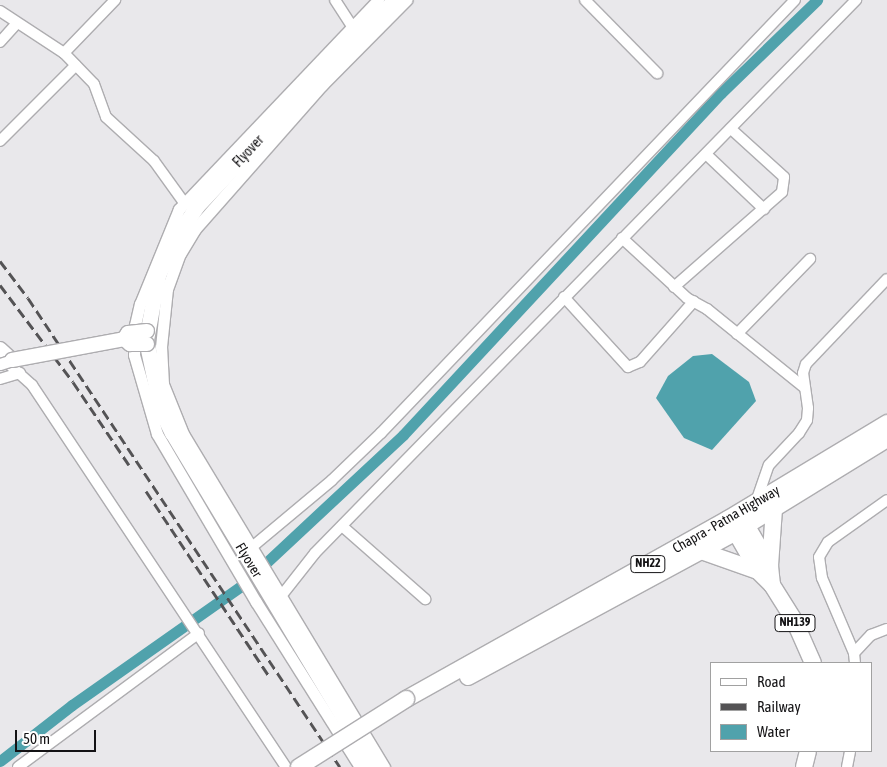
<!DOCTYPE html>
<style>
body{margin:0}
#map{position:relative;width:887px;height:767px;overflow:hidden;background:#e9e8eb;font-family:"Asap Condensed",sans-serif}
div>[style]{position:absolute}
.water>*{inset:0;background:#50a2ac}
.canal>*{height:11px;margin:-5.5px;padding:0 5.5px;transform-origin:5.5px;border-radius:5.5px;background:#50a2ac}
.roads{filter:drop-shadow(1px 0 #aeadb0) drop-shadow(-1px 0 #aeadb0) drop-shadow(0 1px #aeadb0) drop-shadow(0 -1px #aeadb0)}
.minor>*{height:10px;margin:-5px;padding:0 5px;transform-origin:5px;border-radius:5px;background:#fff}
.tertiary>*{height:11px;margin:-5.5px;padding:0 5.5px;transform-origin:5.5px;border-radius:5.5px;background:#fff}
.secondary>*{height:14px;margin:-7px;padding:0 7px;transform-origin:7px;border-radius:7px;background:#fff}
.primary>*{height:15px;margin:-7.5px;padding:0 7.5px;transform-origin:7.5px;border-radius:7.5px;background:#fff}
.trunk>*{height:16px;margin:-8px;padding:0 8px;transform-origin:8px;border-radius:8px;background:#fff}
.rail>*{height:3px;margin-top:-1.5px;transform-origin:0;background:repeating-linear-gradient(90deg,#545355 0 10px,transparent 0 15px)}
.bridges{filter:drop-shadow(1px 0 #aeadb0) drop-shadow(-1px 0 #aeadb0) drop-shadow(0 1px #aeadb0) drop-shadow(0 -1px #aeadb0)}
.tertiary-bridge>*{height:11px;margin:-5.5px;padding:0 5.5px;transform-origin:5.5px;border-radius:5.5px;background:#fff}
.secondary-bridge>*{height:14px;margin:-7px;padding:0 7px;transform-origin:7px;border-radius:7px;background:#fff}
.trunk-bridge>*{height:16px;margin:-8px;padding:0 8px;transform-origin:8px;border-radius:8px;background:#fff}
span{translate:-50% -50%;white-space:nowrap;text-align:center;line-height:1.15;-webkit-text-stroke:4px #fff;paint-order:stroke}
.shield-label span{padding:1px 4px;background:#fff;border:1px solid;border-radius:4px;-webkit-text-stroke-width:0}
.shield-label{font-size:12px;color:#141315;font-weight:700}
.street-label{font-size:14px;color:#141315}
.legend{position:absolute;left:710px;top:662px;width:162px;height:90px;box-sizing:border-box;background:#fff;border:1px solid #a1a1a1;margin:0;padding:6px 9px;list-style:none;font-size:15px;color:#141315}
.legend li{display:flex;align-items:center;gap:10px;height:25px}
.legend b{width:25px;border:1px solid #a1a1a1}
.scale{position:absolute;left:15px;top:730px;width:81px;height:22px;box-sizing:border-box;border:2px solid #141315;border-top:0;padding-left:6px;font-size:15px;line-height:18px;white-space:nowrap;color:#141315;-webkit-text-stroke:4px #fff;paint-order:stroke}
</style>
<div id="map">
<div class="water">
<div style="clip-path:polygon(712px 354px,749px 382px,756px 401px,712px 450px,684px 438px,656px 398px,668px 376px,693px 356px)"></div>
</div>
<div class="canal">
<div style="left:0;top:761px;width:91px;rotate:-37.9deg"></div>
<div style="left:72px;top:705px;width:205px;rotate:-35.1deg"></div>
<div style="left:240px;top:587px;width:223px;rotate:-43deg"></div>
<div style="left:403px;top:435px;width:467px;rotate:-47.1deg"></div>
<div style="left:721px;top:93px;width:134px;rotate:-44.1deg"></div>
</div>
<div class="roads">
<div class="minor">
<div style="left:335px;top:0;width:31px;rotate:57deg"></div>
<div style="left:585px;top:0;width:103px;rotate:45.4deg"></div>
<div style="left:0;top:11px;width:77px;rotate:33.3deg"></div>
<div style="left:64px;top:53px;width:74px;rotate:-46.1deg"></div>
<div style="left:0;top:42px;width:25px;rotate:-48deg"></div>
<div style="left:64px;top:53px;width:43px;rotate:45.9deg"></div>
<div style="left:94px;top:84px;width:35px;rotate:70deg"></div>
<div style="left:106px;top:117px;width:65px;rotate:42.5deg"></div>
<div style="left:154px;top:161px;width:53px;rotate:54.2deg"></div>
<div style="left:0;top:141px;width:107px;rotate:-45deg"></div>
<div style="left:706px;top:154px;width:80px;rotate:43.5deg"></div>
<div style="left:622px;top:238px;width:88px;rotate:42.7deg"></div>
<div style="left:687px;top:298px;width:23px;rotate:29deg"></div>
<div style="left:707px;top:309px;width:126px;rotate:38.9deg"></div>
<div style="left:674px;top:287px;width:144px;rotate:-41.3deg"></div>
<div style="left:782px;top:192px;width:15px;rotate:-82deg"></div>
<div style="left:784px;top:177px;width:72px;rotate:-137.8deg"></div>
<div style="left:564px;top:297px;width:95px;rotate:47.6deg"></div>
<div style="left:628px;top:367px;width:13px;rotate:-23deg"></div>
<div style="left:640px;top:362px;width:81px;rotate:-48.5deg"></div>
<div style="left:737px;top:334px;width:105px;rotate:-45.8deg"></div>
<div style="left:2px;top:358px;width:40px;rotate:42deg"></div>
<div style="left:32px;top:385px;width:459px;rotate:56.4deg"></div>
<div style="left:0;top:379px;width:21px;rotate:-17deg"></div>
<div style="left:756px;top:502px;width:39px;rotate:-71deg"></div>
<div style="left:769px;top:465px;width:44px;rotate:-46.8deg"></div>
<div style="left:799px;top:433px;width:15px;rotate:-58deg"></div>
<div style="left:807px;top:420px;width:12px;rotate:-85deg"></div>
<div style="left:808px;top:408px;width:35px;rotate:-98deg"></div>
<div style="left:803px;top:373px;width:9px;rotate:-72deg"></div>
<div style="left:806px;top:364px;width:117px;rotate:-46.4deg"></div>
<div style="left:342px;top:526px;width:111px;rotate:41.3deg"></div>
<div style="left:252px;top:547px;width:104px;rotate:-39.9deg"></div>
<div style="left:332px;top:480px;width:68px;rotate:-43.8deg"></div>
<div style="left:381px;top:433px;width:599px;rotate:-46.29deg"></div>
<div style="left:282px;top:595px;width:53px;rotate:-51.8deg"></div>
<div style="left:315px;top:553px;width:774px;rotate:-45.63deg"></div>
<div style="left:854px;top:653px;width:25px;rotate:-47deg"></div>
<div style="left:871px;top:635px;width:17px;rotate:-21deg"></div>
<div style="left:855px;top:663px;width:10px;rotate:-96deg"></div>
<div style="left:854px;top:653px;width:82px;rotate:-113.1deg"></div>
<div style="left:822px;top:578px;width:21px;rotate:-98deg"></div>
<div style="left:819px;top:557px;width:17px;rotate:-59deg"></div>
<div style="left:828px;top:542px;width:72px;rotate:-35.4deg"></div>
<div style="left:18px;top:767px;width:225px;rotate:-36.5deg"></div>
<div style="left:847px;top:767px;width:16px;rotate:-79deg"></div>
</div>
<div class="tertiary">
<div style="left:360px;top:767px;width:195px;rotate:-122.2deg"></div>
<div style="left:256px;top:602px;width:195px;rotate:-120.5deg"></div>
<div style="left:157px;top:434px;width:82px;rotate:-106.2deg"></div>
<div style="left:134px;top:355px;width:30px;rotate:-88deg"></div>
<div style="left:135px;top:325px;width:22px;rotate:-77deg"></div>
<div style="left:140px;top:304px;width:103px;rotate:-67.7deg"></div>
<div style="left:179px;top:209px;width:289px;rotate:-46.4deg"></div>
<div style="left:384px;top:767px;width:387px;rotate:-121.1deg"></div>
<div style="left:184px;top:436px;width:56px;rotate:-112deg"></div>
<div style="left:163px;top:384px;width:37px;rotate:-93deg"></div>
<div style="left:161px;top:347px;width:58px;rotate:-84.1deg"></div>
<div style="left:167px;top:289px;width:37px;rotate:-70deg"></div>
<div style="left:180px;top:254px;width:29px;rotate:-59deg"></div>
<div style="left:195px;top:229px;width:192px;rotate:-48.6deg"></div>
<div style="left:322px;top:85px;width:120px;rotate:-45.3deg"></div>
</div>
<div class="secondary">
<div style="left:0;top:349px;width:16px;rotate:43deg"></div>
</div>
<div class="primary">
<div style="left:373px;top:767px;width:390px;rotate:-121deg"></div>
<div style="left:172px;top:433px;width:25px;rotate:-116deg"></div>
<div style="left:161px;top:410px;width:72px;rotate:-102.1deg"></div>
<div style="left:146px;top:340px;width:66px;rotate:-79.5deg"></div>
<div style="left:158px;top:275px;width:41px;rotate:-64.1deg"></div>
<div style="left:176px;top:238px;width:38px;rotate:-57deg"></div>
<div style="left:197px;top:206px;width:221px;rotate:-46.8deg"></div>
<div style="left:348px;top:45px;width:65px;rotate:-43.8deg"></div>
</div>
<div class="trunk">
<div style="left:742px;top:518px;width:56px;rotate:59.7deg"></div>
<div style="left:770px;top:566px;width:19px;rotate:84deg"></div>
<div style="left:731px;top:524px;width:54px;rotate:60.1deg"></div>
<div style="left:758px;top:571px;width:20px;rotate:45deg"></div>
<div style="left:772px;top:585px;width:41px;rotate:57.8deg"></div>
<div style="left:794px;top:620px;width:47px;rotate:66.2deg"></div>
<div style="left:701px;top:551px;width:60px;rotate:19.3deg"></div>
<div style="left:770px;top:566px;width:57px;rotate:-86deg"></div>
<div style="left:468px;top:677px;width:305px;rotate:-28.4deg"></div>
<div style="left:736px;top:532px;width:177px;rotate:-31.6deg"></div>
<div style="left:406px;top:699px;width:369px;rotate:-29.2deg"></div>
<div style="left:728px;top:519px;width:186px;rotate:-31.1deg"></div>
<div style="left:804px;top:767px;width:16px;rotate:-76deg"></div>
</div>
</div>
<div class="rail">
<div style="left:0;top:261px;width:46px;rotate:52.9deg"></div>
<div style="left:28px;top:298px;width:563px;rotate:56.37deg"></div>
<div style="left:0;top:285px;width:121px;rotate:53deg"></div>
<div style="left:73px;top:382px;width:100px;rotate:56deg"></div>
<div style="left:146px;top:491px;width:222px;rotate:56.4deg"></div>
</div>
<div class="bridges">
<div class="tertiary-bridge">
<div style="left:0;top:364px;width:13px;rotate:-18deg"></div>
</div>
<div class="secondary-bridge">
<div style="left:124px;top:339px;width:8px;rotate:40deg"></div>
<div style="left:130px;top:344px;width:17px"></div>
<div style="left:12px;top:360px;width:114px;rotate:-10.6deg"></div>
<div style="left:124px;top:339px;width:7px;rotate:-56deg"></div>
<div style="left:128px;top:333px;width:19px;rotate:-6deg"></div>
</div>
<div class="trunk-bridge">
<div style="left:299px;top:767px;width:127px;rotate:-32.4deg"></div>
</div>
</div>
<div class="shield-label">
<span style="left:648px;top:564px">NH22</span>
<span style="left:795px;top:623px">NH139</span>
</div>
<div class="street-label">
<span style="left:248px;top:151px;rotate:-47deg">Flyover</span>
<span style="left:726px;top:519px;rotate:-30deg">Chapra - Patna Highway</span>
<span style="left:249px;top:560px;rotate:59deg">Flyover</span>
</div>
<ul class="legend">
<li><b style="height:6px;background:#fff"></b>Road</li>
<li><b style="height:6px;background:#545355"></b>Railway</li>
<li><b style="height:14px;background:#50a2ac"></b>Water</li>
</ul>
<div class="scale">50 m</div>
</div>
